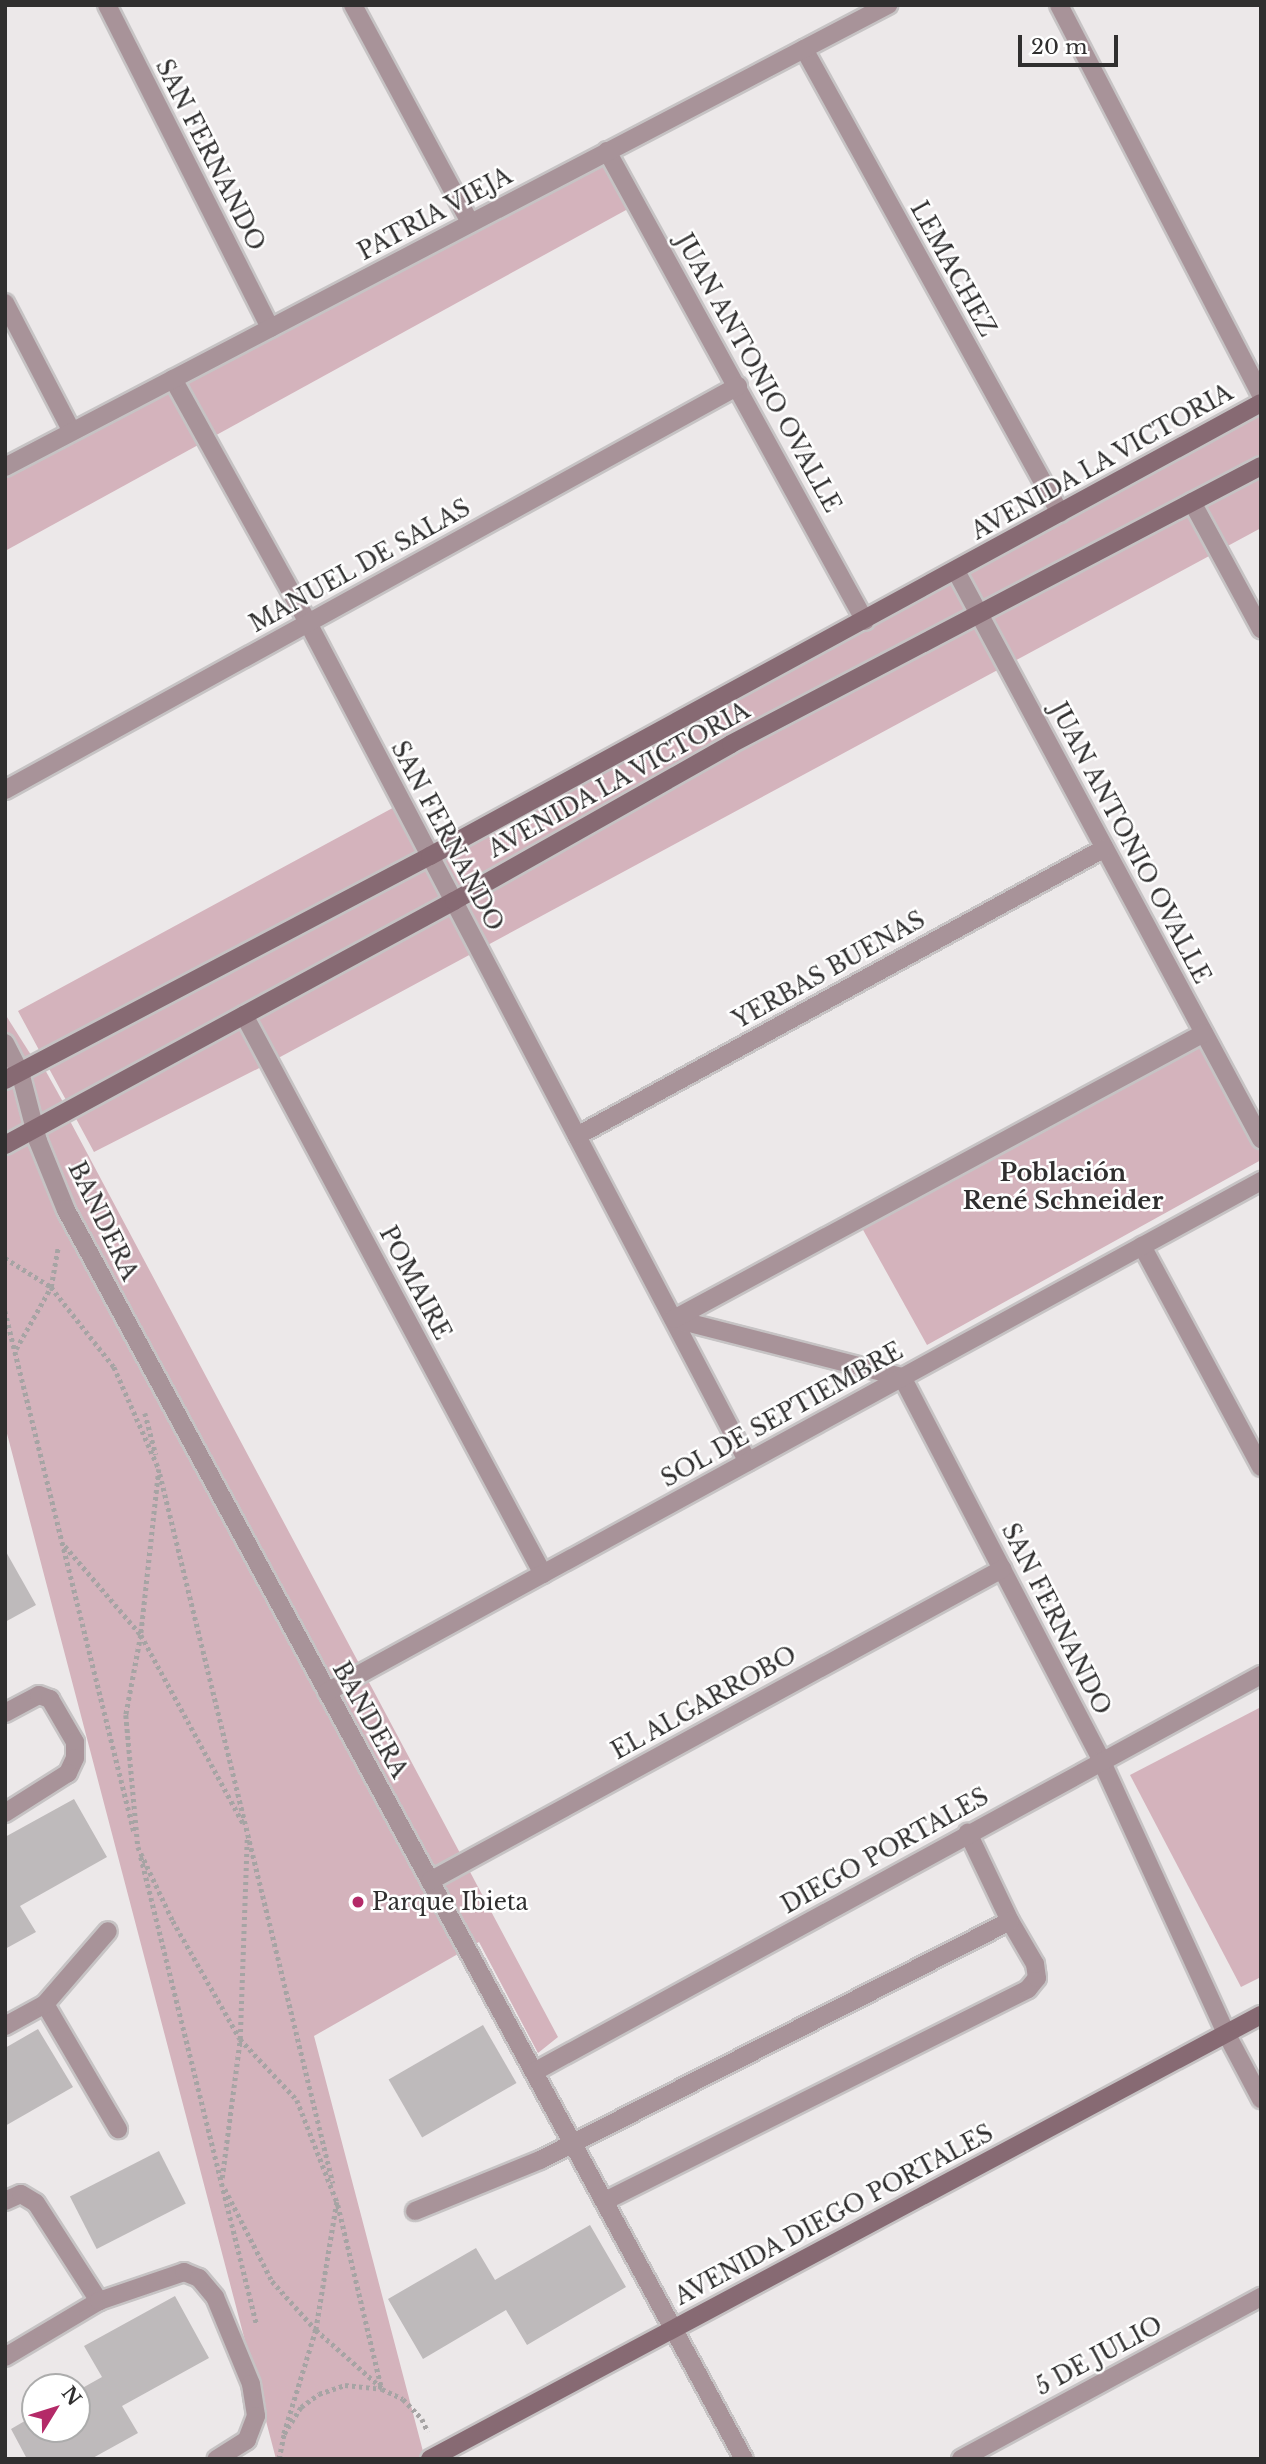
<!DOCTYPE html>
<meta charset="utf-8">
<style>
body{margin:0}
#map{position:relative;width:1266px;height:2464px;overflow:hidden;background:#ece8e9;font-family:"Libre Baskerville",serif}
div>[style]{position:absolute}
.green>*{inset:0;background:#d4b3bc}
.building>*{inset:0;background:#bebabb;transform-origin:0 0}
.path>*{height:4.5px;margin-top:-2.25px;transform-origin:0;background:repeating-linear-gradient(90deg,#a6a4a4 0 3.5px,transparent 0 7px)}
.roads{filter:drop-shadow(2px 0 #c6c3c4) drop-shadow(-2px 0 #c6c3c4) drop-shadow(0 2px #c6c3c4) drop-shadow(0 -2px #c6c3c4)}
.lane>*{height:18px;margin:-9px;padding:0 9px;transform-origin:9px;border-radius:9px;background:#a89399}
.street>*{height:18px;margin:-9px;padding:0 9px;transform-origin:9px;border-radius:9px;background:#a89399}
.secondary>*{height:18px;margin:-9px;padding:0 9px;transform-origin:9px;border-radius:9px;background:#876a73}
.dots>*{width:19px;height:19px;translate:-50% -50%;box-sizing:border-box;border:4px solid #fff;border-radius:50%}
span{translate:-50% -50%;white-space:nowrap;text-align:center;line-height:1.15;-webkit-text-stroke:5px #fff;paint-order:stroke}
.street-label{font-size:23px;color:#302f2f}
.poi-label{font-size:23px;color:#302f2f}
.left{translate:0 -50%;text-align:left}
.neighbourhood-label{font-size:24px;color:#302f2f;font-weight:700}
.frame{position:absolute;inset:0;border:7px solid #302f2f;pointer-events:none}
.north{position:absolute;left:21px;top:2373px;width:70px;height:70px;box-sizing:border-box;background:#fff;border:2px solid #acacac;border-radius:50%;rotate:52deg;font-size:19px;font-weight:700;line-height:28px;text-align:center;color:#302f2f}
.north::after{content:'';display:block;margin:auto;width:24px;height:32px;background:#b42a68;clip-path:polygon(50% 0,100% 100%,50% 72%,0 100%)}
.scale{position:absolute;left:1018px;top:35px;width:100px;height:32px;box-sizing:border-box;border:4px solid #302f2f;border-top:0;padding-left:9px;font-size:21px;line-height:24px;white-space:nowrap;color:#302f2f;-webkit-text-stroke:5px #fff;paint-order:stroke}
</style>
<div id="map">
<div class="green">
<div style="clip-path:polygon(607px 151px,637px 204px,5px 551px,5px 467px)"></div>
<div style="clip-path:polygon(1261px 403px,1261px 528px,269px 1063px,94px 1152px,18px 1011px,400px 804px,429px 856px)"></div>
<div style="clip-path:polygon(5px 1014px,31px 1055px,5px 1069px)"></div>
<div style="clip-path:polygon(1212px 1034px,1261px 1122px,1261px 1160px,927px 1345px,862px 1228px)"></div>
<div style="clip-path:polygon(44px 1068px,63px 1102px,5px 1133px,5px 1089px)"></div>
<div style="clip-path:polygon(70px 1121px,558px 2037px,538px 2053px,479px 1942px,314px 2036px,425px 2459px,276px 2459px,5px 1426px,5px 1156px)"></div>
<div style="clip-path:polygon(1261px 1707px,1261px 1977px,1241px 1987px,1130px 1775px)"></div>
</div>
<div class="building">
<div style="clip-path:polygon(5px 1550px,36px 1605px,5px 1622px)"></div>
<div style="clip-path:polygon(74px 1799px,107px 1857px,20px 1906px,36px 1932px,5px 1949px,5px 1837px)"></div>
<div style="left:483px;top:2025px;width:67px;height:109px;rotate:60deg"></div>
<div style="clip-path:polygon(38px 2029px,73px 2087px,5px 2126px,5px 2048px)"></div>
<div style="left:159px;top:2151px;width:59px;height:100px;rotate:63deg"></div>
<div style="clip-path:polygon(590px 2225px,626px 2287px,527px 2345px,506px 2310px,423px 2359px,388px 2299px,476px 2248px,495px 2280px)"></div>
<div style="clip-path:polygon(175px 2296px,209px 2358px,122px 2406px,138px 2433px,91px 2459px,27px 2459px,11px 2429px,35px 2415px,35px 2429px,77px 2429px,77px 2391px,102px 2377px,84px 2346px)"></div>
</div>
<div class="path">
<div style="left:5px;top:1258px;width:54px;rotate:32.2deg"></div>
<div style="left:51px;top:1287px;width:102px;rotate:51.8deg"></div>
<div style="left:114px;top:1367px;width:111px;rotate:66.2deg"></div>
<div style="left:159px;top:1469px;width:167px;rotate:96.2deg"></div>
<div style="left:141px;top:1635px;width:81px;rotate:100.6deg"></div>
<div style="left:126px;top:1715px;width:133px;rotate:84.8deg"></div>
<div style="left:138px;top:1847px;width:82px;rotate:64.7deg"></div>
<div style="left:173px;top:1921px;width:136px;rotate:60.4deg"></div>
<div style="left:240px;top:2039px;width:83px;rotate:46.9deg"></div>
<div style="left:297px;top:2100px;width:110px;rotate:68.6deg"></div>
<div style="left:337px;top:2202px;width:130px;rotate:99.3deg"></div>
<div style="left:316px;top:2330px;width:109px;rotate:107.1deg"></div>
<div style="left:5px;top:1311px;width:537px;rotate:76.09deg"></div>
<div style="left:16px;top:1349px;width:71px;rotate:-60.6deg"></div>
<div style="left:51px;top:1287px;width:39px;rotate:-80deg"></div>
<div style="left:145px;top:1413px;width:43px;rotate:75.3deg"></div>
<div style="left:160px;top:1474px;width:730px;rotate:76.29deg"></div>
<div style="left:65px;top:1546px;width:117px;rotate:49.5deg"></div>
<div style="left:141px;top:1635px;width:214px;rotate:61.5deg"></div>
<div style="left:141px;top:1857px;width:481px;rotate:76.1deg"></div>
<div style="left:222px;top:2178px;width:140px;rotate:-82.6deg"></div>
<div style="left:240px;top:2039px;width:201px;rotate:-88deg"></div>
<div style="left:225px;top:2189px;width:103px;rotate:62.9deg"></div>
<div style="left:272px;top:2281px;width:66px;rotate:48.1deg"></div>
<div style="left:316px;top:2330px;width:88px;rotate:41.3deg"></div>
<div style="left:338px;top:2205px;width:189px;rotate:76.6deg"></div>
<div style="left:279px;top:2459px;width:25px;rotate:-79deg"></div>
<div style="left:284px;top:2434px;width:32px;rotate:-58deg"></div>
<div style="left:301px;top:2407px;width:22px;rotate:-36deg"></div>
<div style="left:319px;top:2394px;width:28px;rotate:-19deg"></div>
<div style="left:345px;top:2385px;width:37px;rotate:6deg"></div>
<div style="left:382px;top:2389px;width:23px;rotate:25deg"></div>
<div style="left:403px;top:2399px;width:28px;rotate:46deg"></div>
<div style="left:422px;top:2419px;width:14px;rotate:65deg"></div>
</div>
<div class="roads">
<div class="lane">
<div style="left:5px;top:1713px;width:38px;rotate:-28deg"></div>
<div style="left:39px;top:1695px;width:12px;rotate:20deg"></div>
<div style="left:50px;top:1699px;width:50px;rotate:59.8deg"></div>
<div style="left:75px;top:1742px;width:16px;rotate:90deg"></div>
<div style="left:75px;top:1758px;width:17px;rotate:115deg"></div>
<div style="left:68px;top:1773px;width:75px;rotate:147.6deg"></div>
<div style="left:45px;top:2004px;width:145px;rotate:59.7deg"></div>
<div style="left:5px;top:2026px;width:46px;rotate:-28.8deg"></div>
<div style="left:45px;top:2004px;width:96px;rotate:-49.2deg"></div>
<div style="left:5px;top:2201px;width:17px;rotate:-24deg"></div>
<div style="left:21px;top:2194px;width:17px;rotate:31deg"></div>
<div style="left:36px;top:2203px;width:117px;rotate:57.3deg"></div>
<div style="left:99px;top:2301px;width:109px;rotate:149.2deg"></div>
<div style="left:605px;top:2201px;width:473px;rotate:-26.6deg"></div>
<div style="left:1028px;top:1989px;width:14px;rotate:-51deg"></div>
<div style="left:1037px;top:1978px;width:14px;rotate:-98deg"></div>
<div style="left:1035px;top:1964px;width:50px;rotate:-120.2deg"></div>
<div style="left:1010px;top:1921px;width:98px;rotate:-115.5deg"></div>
<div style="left:415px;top:2211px;width:135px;rotate:-22.2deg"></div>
<div style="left:540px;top:2160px;width:527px;rotate:-26.95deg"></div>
<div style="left:99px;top:2301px;width:90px;rotate:-18.8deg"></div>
<div style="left:184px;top:2272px;width:16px;rotate:22deg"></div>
<div style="left:199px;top:2278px;width:25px;rotate:50deg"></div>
<div style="left:215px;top:2297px;width:94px;rotate:67.5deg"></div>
<div style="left:251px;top:2384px;width:32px;rotate:81deg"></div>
<div style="left:256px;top:2416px;width:26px;rotate:111deg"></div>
<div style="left:247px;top:2440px;width:36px;rotate:148deg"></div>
</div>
<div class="street">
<div style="left:107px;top:5px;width:362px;rotate:63.2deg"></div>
<div style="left:353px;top:5px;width:247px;rotate:61.7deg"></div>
<div style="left:1059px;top:5px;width:439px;rotate:62.6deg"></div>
<div style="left:804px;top:49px;width:530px;rotate:61.11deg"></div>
<div style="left:607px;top:151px;width:536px;rotate:61.24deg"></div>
<div style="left:5px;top:303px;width:143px;rotate:62.5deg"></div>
<div style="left:173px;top:379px;width:279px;rotate:61deg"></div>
<div style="left:308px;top:623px;width:947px;rotate:62.33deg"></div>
<div style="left:5px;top:467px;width:997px;rotate:-27.62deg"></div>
<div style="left:1192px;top:502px;width:145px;rotate:61.5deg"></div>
<div style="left:956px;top:571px;width:645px;rotate:61.77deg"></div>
<div style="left:5px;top:790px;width:837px;rotate:-28.86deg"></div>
<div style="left:244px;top:1015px;width:634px;rotate:61.86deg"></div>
<div style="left:5px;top:1043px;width:33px;rotate:63deg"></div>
<div style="left:20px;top:1072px;width:71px;rotate:75.4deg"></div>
<div style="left:38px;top:1141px;width:74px;rotate:67.9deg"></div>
<div style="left:66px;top:1210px;width:1421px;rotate:61.51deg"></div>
<div style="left:577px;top:1136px;width:601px;rotate:-28.61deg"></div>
<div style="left:1142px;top:1246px;width:251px;rotate:61.7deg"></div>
<div style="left:674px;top:1319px;width:235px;rotate:14.3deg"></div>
<div style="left:902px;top:1377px;width:432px;rotate:62.5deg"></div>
<div style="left:1101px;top:1760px;width:300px;rotate:65.4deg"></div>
<div style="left:1226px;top:2033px;width:75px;rotate:62.1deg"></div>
<div style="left:674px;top:1319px;width:602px;rotate:-28.35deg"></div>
<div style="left:327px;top:1692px;width:1065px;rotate:-28.68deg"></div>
<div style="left:430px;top:1881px;width:652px;rotate:-28.61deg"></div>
<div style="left:534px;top:2072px;width:828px;rotate:-28.64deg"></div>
<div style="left:961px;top:2459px;width:341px;rotate:-28.4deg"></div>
</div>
<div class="secondary">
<div style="left:5px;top:1080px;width:480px;rotate:-27.8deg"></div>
<div style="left:430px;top:856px;width:946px;rotate:-28.6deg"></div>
<div style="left:5px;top:1145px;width:511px;rotate:-28.52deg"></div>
<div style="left:454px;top:901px;width:318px;rotate:-29.5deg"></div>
<div style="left:731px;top:744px;width:598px;rotate:-27.68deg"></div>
<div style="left:430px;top:2459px;width:942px;rotate:-28.12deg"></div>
</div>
</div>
<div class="dots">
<div style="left:358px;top:1902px;background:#b42a68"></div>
</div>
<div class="street-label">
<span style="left:210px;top:155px;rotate:63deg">SAN FERNANDO</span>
<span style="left:435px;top:214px;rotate:-28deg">PATRIA VIEJA</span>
<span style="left:953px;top:269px;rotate:61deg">LEMACHEZ</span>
<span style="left:758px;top:373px;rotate:61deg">JUAN ANTONIO OVALLE</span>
<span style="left:1102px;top:462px;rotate:-29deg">AVENIDA LA VICTORIA</span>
<span style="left:360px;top:566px;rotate:-29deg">MANUEL DE SALAS</span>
<span style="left:619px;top:780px;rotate:-29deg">AVENIDA LA VICTORIA</span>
<span style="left:447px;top:836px;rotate:62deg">SAN FERNANDO</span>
<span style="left:1130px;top:843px;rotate:62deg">JUAN ANTONIO OVALLE</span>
<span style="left:829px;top:970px;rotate:-29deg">YERBAS BUENAS</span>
<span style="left:103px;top:1221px;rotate:64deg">BANDERA</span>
<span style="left:415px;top:1283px;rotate:62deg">POMAIRE</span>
<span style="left:782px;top:1415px;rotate:-29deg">SOL DE SEPTIEMBRE</span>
<span style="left:1056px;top:1619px;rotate:63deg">SAN FERNANDO</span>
<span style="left:704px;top:1703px;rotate:-29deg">EL ALGARROBO</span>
<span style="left:370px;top:1720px;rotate:61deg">BANDERA</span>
<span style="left:885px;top:1851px;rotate:-29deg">DIEGO PORTALES</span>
<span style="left:834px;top:2215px;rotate:-28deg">AVENIDA DIEGO PORTALES</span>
<span style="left:1099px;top:2356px;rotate:-28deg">5 DE JULIO</span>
</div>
<div class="poi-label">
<span class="left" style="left:372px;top:1902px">Parque Ibieta</span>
</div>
<div class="neighbourhood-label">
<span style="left:1063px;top:1187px">Población<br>René Schneider</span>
</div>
<div class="frame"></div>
<div class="north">N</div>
<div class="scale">20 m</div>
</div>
